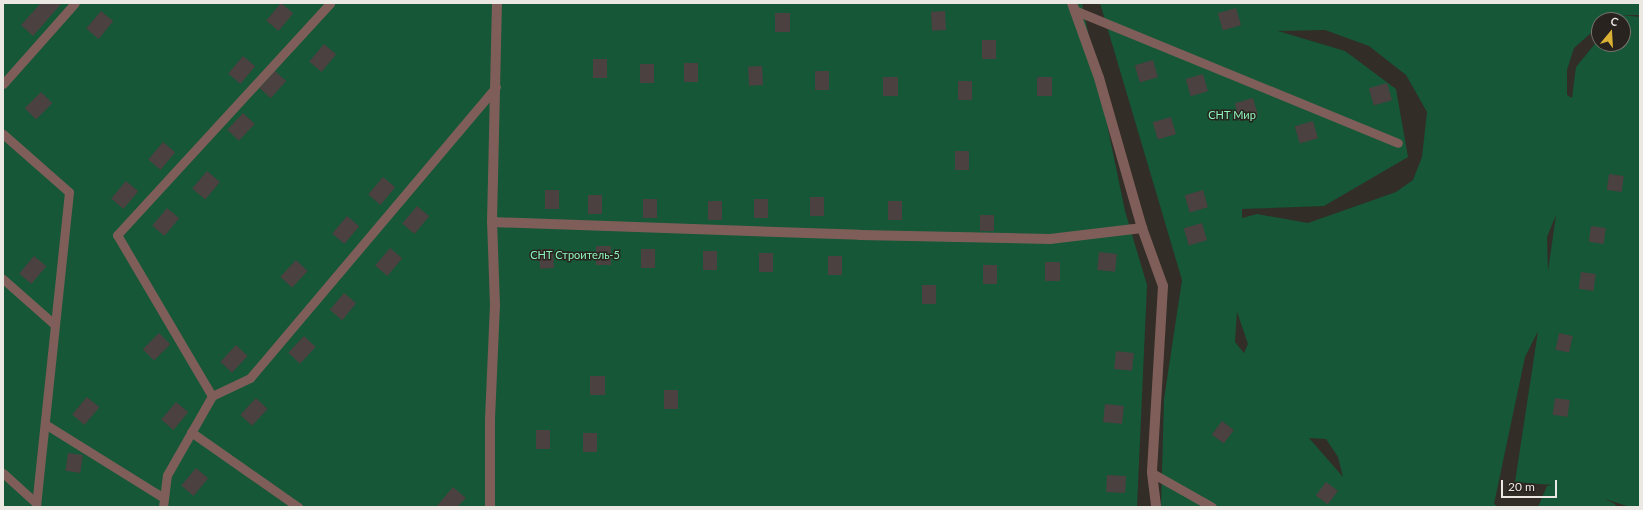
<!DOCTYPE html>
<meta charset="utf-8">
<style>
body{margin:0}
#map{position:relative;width:1643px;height:510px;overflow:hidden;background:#322d27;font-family:Lato,sans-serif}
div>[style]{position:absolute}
.green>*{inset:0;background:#155737}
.building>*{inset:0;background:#4b4141;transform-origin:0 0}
.lane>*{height:9px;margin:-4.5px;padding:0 4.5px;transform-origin:4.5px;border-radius:4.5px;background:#7f5e59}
.street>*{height:10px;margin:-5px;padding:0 5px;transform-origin:5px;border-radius:5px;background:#7f5e59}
span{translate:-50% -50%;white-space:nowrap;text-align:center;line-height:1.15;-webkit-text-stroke:3px #28231e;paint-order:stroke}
.park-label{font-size:11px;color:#8df6bb}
.frame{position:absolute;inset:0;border:4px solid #ebe8e4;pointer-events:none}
.north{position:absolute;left:1591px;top:12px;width:40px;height:40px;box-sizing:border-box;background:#28231e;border:1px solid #76726d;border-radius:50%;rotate:18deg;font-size:11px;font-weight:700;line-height:16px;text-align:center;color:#ebe8e4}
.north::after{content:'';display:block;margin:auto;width:14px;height:18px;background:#dbb233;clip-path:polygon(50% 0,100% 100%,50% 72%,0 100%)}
.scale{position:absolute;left:1501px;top:480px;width:56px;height:18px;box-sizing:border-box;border:2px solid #ebe8e4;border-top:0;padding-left:5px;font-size:12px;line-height:14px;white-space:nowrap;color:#ebe8e4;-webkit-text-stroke:3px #28231e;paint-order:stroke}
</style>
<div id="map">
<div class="green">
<div style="clip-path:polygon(3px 3px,1082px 3px,1125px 211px,1147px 285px,1137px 507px,3px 507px)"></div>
<div style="clip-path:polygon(evenodd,1100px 3px,1640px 3px,1640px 15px,1622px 15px,1640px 17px,1640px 507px,1630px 507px,1605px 499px,1615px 504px,1616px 507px,1538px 507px,1547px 486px,1553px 485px,1515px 482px,1538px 331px,1525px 357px,1494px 504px,1499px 507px,1161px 507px,1164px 399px,1182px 280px,1100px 3px,1618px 15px,1614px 20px,1623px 20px,1623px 44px,1599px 44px,1599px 39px,1576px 67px,1572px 98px,1567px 95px,1567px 70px,1574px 48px,1599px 26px,1599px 20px,1618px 15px,1100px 3px,1325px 30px,1369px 46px,1406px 75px,1427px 112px,1422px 157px,1413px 180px,1396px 192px,1308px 223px,1257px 214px,1242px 218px,1242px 209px,1324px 206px,1408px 157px,1396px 89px,1345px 51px,1278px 31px,1325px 30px,1100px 3px,1556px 215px,1548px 271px,1547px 237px,1556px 215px,1100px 3px,1237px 312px,1248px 344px,1244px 353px,1235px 342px,1237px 312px,1100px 3px,1309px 438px,1326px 439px,1338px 457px,1343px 477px,1309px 438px)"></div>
</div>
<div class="building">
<div style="clip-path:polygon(41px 3px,62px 3px,33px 36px,21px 25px)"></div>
<div style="left:281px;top:3px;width:16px;height:23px;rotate:40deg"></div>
<div style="left:1236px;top:8px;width:18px;height:19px;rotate:74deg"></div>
<div style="left:101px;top:11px;width:16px;height:23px;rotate:40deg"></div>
<div style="left:945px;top:11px;width:19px;height:14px;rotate:87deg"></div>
<div style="left:775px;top:13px;width:15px;height:19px"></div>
<div style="left:982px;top:40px;width:14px;height:19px"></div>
<div style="left:324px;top:44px;width:16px;height:23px;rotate:40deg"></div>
<div style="left:243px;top:56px;width:16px;height:23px;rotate:40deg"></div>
<div style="left:593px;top:59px;width:14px;height:19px"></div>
<div style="left:1153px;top:60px;width:18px;height:19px;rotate:74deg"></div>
<div style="left:698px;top:63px;width:19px;height:14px;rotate:90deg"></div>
<div style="left:640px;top:64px;width:14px;height:19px"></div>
<div style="left:762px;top:66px;width:19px;height:14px;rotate:87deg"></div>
<div style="left:275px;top:71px;width:15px;height:23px;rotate:42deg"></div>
<div style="left:815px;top:71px;width:14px;height:19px"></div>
<div style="left:1203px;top:74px;width:18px;height:18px;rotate:74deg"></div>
<div style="left:883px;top:77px;width:15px;height:19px"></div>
<div style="left:1052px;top:77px;width:19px;height:15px;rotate:90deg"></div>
<div style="left:972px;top:81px;width:19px;height:14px;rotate:90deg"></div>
<div style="left:1387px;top:83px;width:18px;height:19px;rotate:74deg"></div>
<div style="left:41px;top:92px;width:16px;height:23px;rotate:45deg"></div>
<div style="left:1253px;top:98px;width:18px;height:19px;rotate:74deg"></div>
<div style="left:243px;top:113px;width:16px;height:23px;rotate:43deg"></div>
<div style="left:1171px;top:117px;width:18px;height:19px;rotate:74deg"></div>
<div style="left:1313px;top:121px;width:18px;height:19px;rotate:74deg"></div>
<div style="left:163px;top:142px;width:16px;height:23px;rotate:40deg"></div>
<div style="left:955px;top:151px;width:14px;height:19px"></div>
<div style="left:207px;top:171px;width:17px;height:23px;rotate:40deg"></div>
<div style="left:1609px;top:174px;width:15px;height:16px;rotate:8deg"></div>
<div style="left:383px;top:177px;width:16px;height:23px;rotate:40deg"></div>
<div style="left:126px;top:181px;width:16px;height:23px;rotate:40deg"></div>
<div style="left:545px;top:190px;width:14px;height:19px"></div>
<div style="left:1203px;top:190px;width:18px;height:19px;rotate:74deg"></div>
<div style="left:588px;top:195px;width:14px;height:19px"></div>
<div style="left:824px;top:197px;width:19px;height:14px;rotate:90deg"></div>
<div style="left:657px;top:199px;width:19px;height:14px;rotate:90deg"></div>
<div style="left:754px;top:199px;width:14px;height:19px"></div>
<div style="left:722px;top:201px;width:19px;height:14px;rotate:90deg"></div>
<div style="left:888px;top:201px;width:14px;height:19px"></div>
<div style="left:417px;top:206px;width:16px;height:23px;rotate:40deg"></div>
<div style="left:167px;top:208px;width:16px;height:23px;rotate:40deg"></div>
<div style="left:980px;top:215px;width:14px;height:16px"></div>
<div style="left:347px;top:216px;width:16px;height:23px;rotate:40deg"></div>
<div style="left:1202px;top:223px;width:18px;height:19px;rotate:74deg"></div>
<div style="left:1591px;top:226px;width:15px;height:16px;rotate:8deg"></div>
<div style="left:596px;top:246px;width:15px;height:19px"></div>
<div style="left:390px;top:248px;width:16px;height:23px;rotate:40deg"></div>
<div style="left:553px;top:249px;width:19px;height:14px;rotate:87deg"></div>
<div style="left:641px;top:249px;width:14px;height:19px"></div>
<div style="left:703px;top:251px;width:14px;height:19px"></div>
<div style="left:1099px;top:252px;width:18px;height:18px;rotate:6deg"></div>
<div style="left:773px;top:253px;width:19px;height:14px;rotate:90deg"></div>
<div style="left:34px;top:256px;width:16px;height:23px;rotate:40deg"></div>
<div style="left:828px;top:256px;width:14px;height:19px"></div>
<div style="left:296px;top:260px;width:16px;height:23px;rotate:43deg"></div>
<div style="left:1045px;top:262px;width:15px;height:19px"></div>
<div style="left:997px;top:265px;width:19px;height:14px;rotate:90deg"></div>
<div style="left:1581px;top:272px;width:15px;height:17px;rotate:8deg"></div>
<div style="left:922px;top:285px;width:14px;height:19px"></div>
<div style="left:344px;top:293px;width:16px;height:22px;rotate:40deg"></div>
<div style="left:159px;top:333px;width:16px;height:23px;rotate:45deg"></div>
<div style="left:1559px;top:333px;width:14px;height:17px;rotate:12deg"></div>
<div style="left:304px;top:336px;width:16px;height:23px;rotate:43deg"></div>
<div style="left:236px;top:345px;width:16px;height:23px;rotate:43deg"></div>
<div style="left:1116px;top:351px;width:18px;height:18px;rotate:6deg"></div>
<div style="left:605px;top:376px;width:19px;height:15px;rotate:90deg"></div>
<div style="left:664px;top:390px;width:14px;height:19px"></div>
<div style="left:87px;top:397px;width:16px;height:23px;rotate:40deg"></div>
<div style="left:256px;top:398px;width:16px;height:23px;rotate:43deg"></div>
<div style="left:1555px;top:398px;width:15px;height:17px;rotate:8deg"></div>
<div style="left:176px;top:402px;width:16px;height:23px;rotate:40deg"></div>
<div style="left:1105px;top:404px;width:19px;height:18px;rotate:6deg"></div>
<div style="left:1222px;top:421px;width:15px;height:17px;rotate:37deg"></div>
<div style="left:550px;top:430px;width:19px;height:14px;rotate:90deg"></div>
<div style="left:583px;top:433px;width:14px;height:19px"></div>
<div style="left:68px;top:453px;width:15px;height:18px;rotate:8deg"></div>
<div style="left:196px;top:468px;width:16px;height:23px;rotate:40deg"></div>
<div style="left:1107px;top:475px;width:19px;height:17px;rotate:3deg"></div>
<div style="left:1326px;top:482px;width:15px;height:17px;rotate:37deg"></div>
<div style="clip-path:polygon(453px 487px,466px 498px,457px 507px,436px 507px)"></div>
</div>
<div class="lane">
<div style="left:1074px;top:10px;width:350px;rotate:22.3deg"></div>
<div style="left:3px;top:84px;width:108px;rotate:-48.4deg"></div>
<div style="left:3px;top:134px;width:88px;rotate:41.3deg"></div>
<div style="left:69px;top:192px;width:317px;rotate:96deg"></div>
<div style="left:3px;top:279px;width:69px;rotate:41.5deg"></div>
<div style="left:212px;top:396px;width:187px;rotate:-120.5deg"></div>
<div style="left:117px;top:235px;width:315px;rotate:-47.4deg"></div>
<div style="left:45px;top:424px;width:140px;rotate:31.9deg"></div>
<div style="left:191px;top:432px;width:131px;rotate:35deg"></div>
<div style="left:3px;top:473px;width:45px;rotate:42.3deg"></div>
<div style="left:1152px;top:473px;width:69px;rotate:29.5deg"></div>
<div style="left:163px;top:507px;width:32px;rotate:-83deg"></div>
<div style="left:167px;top:475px;width:91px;rotate:-60.3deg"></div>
<div style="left:212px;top:396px;width:42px;rotate:-25.3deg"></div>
<div style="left:250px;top:378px;width:381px;rotate:-49.8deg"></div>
</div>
<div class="street">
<div style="left:1072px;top:3px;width:80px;rotate:70.2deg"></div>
<div style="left:1099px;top:78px;width:156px;rotate:74deg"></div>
<div style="left:492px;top:222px;width:368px;rotate:2deg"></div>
<div style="left:860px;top:235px;width:190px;rotate:1.2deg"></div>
<div style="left:1050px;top:239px;width:93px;rotate:-6.8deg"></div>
<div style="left:1142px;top:228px;width:62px;rotate:70.1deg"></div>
<div style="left:1163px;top:286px;width:187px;rotate:93.4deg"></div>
<div style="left:1152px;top:473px;width:34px;rotate:83deg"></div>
<div style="left:490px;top:507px;width:88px;rotate:-90deg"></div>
<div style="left:490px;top:419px;width:113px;rotate:-87.5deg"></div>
<div style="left:495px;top:306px;width:84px;rotate:-92deg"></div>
<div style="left:492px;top:222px;width:219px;rotate:-88.7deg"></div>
</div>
<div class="park-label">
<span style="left:1232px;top:115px">СНТ Мир</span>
<span style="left:575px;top:255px">СНТ Строитель-5</span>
</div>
<div class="frame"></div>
<div class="north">С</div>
<div class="scale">20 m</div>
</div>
